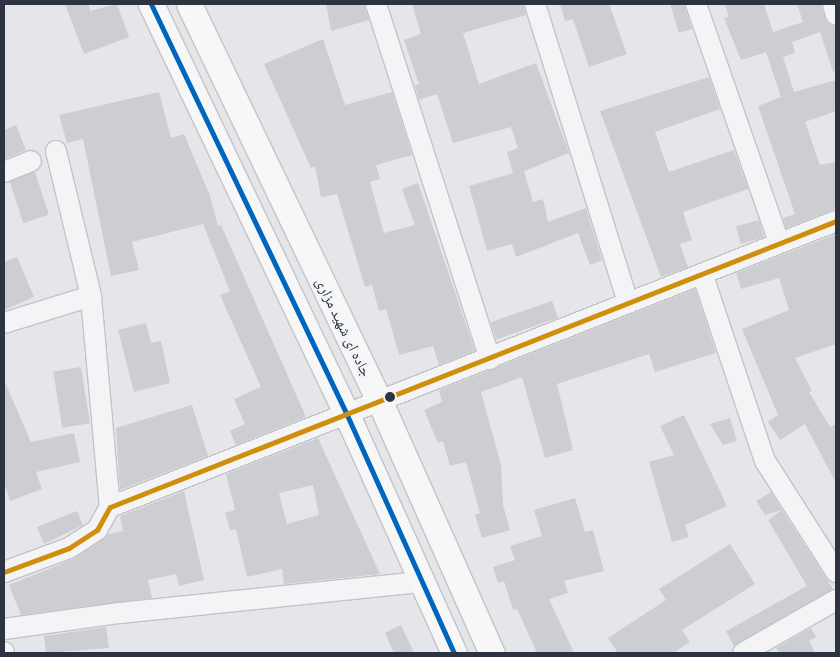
<!DOCTYPE html>
<meta charset="utf-8">
<style>
body{margin:0}
#map{position:relative;width:840px;height:657px;overflow:hidden;background:#e4e6e9;font-family:"Titillium Web","Noto Naskh Arabic",sans-serif}
div>[style]{position:absolute}
.building>*{inset:0;background:#cdced1;transform-origin:0 0}
.roads{filter:drop-shadow(1px 0 #c3c4c7) drop-shadow(-1px 0 #c3c4c7) drop-shadow(0 1px #c3c4c7) drop-shadow(0 -1px #c3c4c7)}
.minor>*{height:20px;margin:-10px;padding:0 10px;transform-origin:10px;border-radius:10px;background:#f4f4f6}
.major>*{height:25px;margin:-12.5px;padding:0 12.5px;transform-origin:12.5px;border-radius:12.5px;background:#f7f7f8}
.bus-1>*{height:5px;margin:-2.5px;padding:0 2.5px;transform-origin:2.5px;border-radius:2.5px;background:#0065bd}
.bus-2>*{height:5px;margin:-2.5px;padding:0 2.5px;transform-origin:2.5px;border-radius:2.5px;background:#cf8f0d}
.dots>*{width:14px;height:14px;translate:-50% -50%;box-sizing:border-box;border:2px solid #f3f5f7;border-radius:50%}
span{translate:-50% -50%;white-space:nowrap;text-align:center;line-height:1.15;-webkit-text-stroke:5px #f3f5f7;paint-order:stroke}
.street-label{font-size:15px;color:#2d3341}
.frame{position:absolute;inset:0;border:5px solid #2d3341;pointer-events:none}
</style>
<div id="map">
<div class="building">
<div style="clip-path:polygon(65px 4px,89px 4px,90px 11px,117px 4px,129px 37px,84px 54px)"></div>
<div style="clip-path:polygon(326px 4px,364px 4px,369px 20px,331px 31px)"></div>
<div style="clip-path:polygon(412px 4px,523px 4px,526px 15px,463px 33px,479px 84px,536px 63px,569px 153px,524px 171px,533px 202px,543px 199px,548px 222px,586px 208px,602px 260px,590px 265px,578px 233px,516px 257px,512px 244px,487px 251px,469px 186px,513px 173px,507px 152px,518px 148px,511px 127px,453px 143px,437px 94px,419px 100px,415px 85px,419px 84px,404px 40px,421px 34px)"></div>
<div style="clip-path:polygon(560px 4px,609px 4px,627px 54px,589px 67px,573px 19px,565px 21px)"></div>
<div style="clip-path:polygon(670px 4px,684px 4px,692px 29px,679px 33px)"></div>
<div style="clip-path:polygon(725px 4px,764px 4px,773px 32px,803px 22px,797px 4px,821px 4px,827px 23px,836px 27px,836px 71px,833px 72px,820px 32px,792px 42px,795px 53px,783px 57px,794px 92px,836px 80px,836px 111px,805px 122px,820px 165px,836px 162px,836px 209px,786px 228px,783px 218px,795px 214px,758px 106px,781px 97px,766px 52px,741px 60px,724px 18px,729px 17px)"></div>
<div style="clip-path:polygon(323px 39px,345px 105px,392px 92px,412px 155px,376px 165px,380px 179px,370px 182px,384px 233px,415px 225px,402px 189px,418px 183px,475px 351px,439px 365px,433px 346px,399px 355px,386px 309px,379px 311px,372px 285px,365px 287px,337px 194px,321px 197px,315px 166px,311px 168px,264px 64px)"></div>
<div style="clip-path:polygon(709px 77px,720px 109px,655px 132px,669px 172px,734px 150px,748px 189px,683px 212px,692px 240px,680px 244px,688px 267px,661px 277px,600px 111px)"></div>
<div style="clip-path:polygon(159px 92px,171px 138px,184px 134px,210px 196px,218px 226px,221px 225px,306px 417px,236px 445px,230px 431px,245px 424px,234px 399px,261px 387px,220px 295px,230px 291px,203px 224px,132px 242px,139px 270px,111px 276px,83px 139px,67px 143px,59px 115px)"></div>
<div style="clip-path:polygon(16px 125px,26px 150px,4px 159px,4px 130px)"></div>
<div style="left:35px;top:172px;width:45px;height:27px;rotate:72deg"></div>
<div style="left:759px;top:220px;width:18px;height:24px;rotate:74deg"></div>
<div style="clip-path:polygon(836px 234px,836px 344px,795px 358px,812px 391px,809px 392px,830px 427px,836px 424px,836px 483px,805px 424px,780px 440px,768px 422px,778px 415px,742px 329px,789px 310px,779px 278px,741px 289px,736px 273px)"></div>
<div style="clip-path:polygon(17px 257px,34px 297px,4px 310px,4px 262px)"></div>
<div style="clip-path:polygon(695px 289px,716px 353px,655px 372px,649px 354px,557px 384px,573px 450px,545px 458px,522px 377px,481px 392px,501px 465px,503px 505px,510px 530px,482px 538px,475px 515px,480px 513px,466px 462px,450px 466px,443px 441px,438px 443px,424px 410px,442px 402px,439px 390px)"></div>
<div style="left:552px;top:301px;width:18px;height:65px;rotate:71deg"></div>
<div style="clip-path:polygon(146px 323px,151px 343px,161px 341px,170px 383px,134px 392px,118px 330px)"></div>
<div style="left:81px;top:367px;width:57px;height:28px;rotate:81deg"></div>
<div style="clip-path:polygon(4px 380px,31px 442px,74px 433px,80px 462px,36px 472px,42px 489px,10px 501px,4px 482px)"></div>
<div style="clip-path:polygon(192px 405px,208px 456px,120px 490px,116px 428px)"></div>
<div style="clip-path:polygon(684px 415px,727px 506px,685px 525px,689px 537px,672px 542px,649px 462px,674px 455px,660px 426px)"></div>
<div style="clip-path:polygon(730px 418px,737px 441px,723px 445px,710px 424px)"></div>
<div style="clip-path:polygon(evenodd,318px 438px,380px 574px,284px 584px,282px 569px,247px 577px,236px 529px,230px 530px,225px 513px,235px 510px,226px 474px,318px 438px,313px 485px,319px 515px,287px 524px,279px 493px,313px 485px)"></div>
<div style="clip-path:polygon(184px 491px,204px 580px,179px 586px,176px 574px,148px 580px,152px 598px,21px 615px,9px 585px,73px 559px,108px 534px,123px 531px,120px 516px)"></div>
<div style="clip-path:polygon(771px 492px,782px 510px,765px 515px,756px 501px)"></div>
<div style="clip-path:polygon(575px 498px,585px 532px,593px 530px,604px 571px,564px 581px,568px 593px,549px 599px,574px 653px,537px 653px,517px 609px,513px 610px,504px 581px,498px 583px,493px 567px,515px 560px,510px 546px,542px 536px,534px 510px)"></div>
<div style="clip-path:polygon(782px 510px,833px 589px,734px 646px,726px 631px,807px 586px,768px 520px)"></div>
<div style="clip-path:polygon(77px 511px,83px 525px,44px 544px,37px 527px)"></div>
<div style="clip-path:polygon(730px 544px,755px 584px,682px 630px,690px 642px,673px 653px,618px 653px,608px 638px,666px 600px,659px 589px)"></div>
<div style="clip-path:polygon(401px 625px,414px 653px,394px 653px,385px 633px)"></div>
<div style="clip-path:polygon(106px 627px,109px 648px,46px 653px,44px 636px)"></div>
<div style="clip-path:polygon(811px 628px,816px 637px,809px 641px,815px 653px,779px 653px,776px 648px)"></div>
</div>
<div class="roads">
<div class="minor">
<div style="left:376px;top:4px;width:373px;rotate:72.2deg"></div>
<div style="left:535px;top:4px;width:313px;rotate:72.7deg"></div>
<div style="left:696px;top:4px;width:253px;rotate:70.8deg"></div>
<div style="left:833px;top:4px;width:11px;rotate:75deg"></div>
<div style="left:56px;top:151px;width:149px;rotate:76.4deg"></div>
<div style="left:91px;top:296px;width:212px;rotate:84.9deg"></div>
<div style="left:4px;top:172px;width:29px;rotate:-22deg"></div>
<div style="left:703px;top:276px;width:195px;rotate:71.5deg"></div>
<div style="left:765px;top:461px;width:132px;rotate:57.4deg"></div>
<div style="left:4px;top:323px;width:91px;rotate:-17.2deg"></div>
<div style="left:4px;top:572px;width:69px;rotate:-20.3deg"></div>
<div style="left:69px;top:548px;width:33px;rotate:-33deg"></div>
<div style="left:97px;top:530px;width:26px;rotate:-61deg"></div>
<div style="left:110px;top:507px;width:780px;rotate:-21.5deg"></div>
<div style="left:4px;top:629px;width:117px;rotate:-7.9deg"></div>
<div style="left:120px;top:613px;width:304px;rotate:-5.9deg"></div>
<div style="left:4px;top:652px;width:1px;rotate:90deg"></div>
<div style="left:743px;top:653px;width:107px;rotate:-29.7deg"></div>
</div>
<div class="major">
<div style="left:151px;top:4px;width:455px;rotate:64.5deg"></div>
<div style="left:347px;top:415px;width:261px;rotate:65.8deg"></div>
<div style="left:189px;top:4px;width:441px;rotate:64.4deg"></div>
<div style="left:380px;top:402px;width:275px;rotate:66deg"></div>
</div>
</div>
<div class="bus-1">
<div style="left:151px;top:4px;width:455px;rotate:64.5deg"></div>
<div style="left:347px;top:415px;width:261px;rotate:65.8deg"></div>
</div>
<div class="bus-2">
<div style="left:4px;top:572px;width:69px;rotate:-20.3deg"></div>
<div style="left:69px;top:548px;width:33px;rotate:-33deg"></div>
<div style="left:97px;top:530px;width:26px;rotate:-61deg"></div>
<div style="left:110px;top:507px;width:780px;rotate:-21.5deg"></div>
</div>
<div class="dots">
<div style="left:390px;top:397px;background:#2d3341"></div>
</div>
<div class="street-label">
<span style="left:344px;top:327px;rotate:64deg">جاده ای شهید مزاری</span>
</div>
<div class="frame"></div>
</div>
